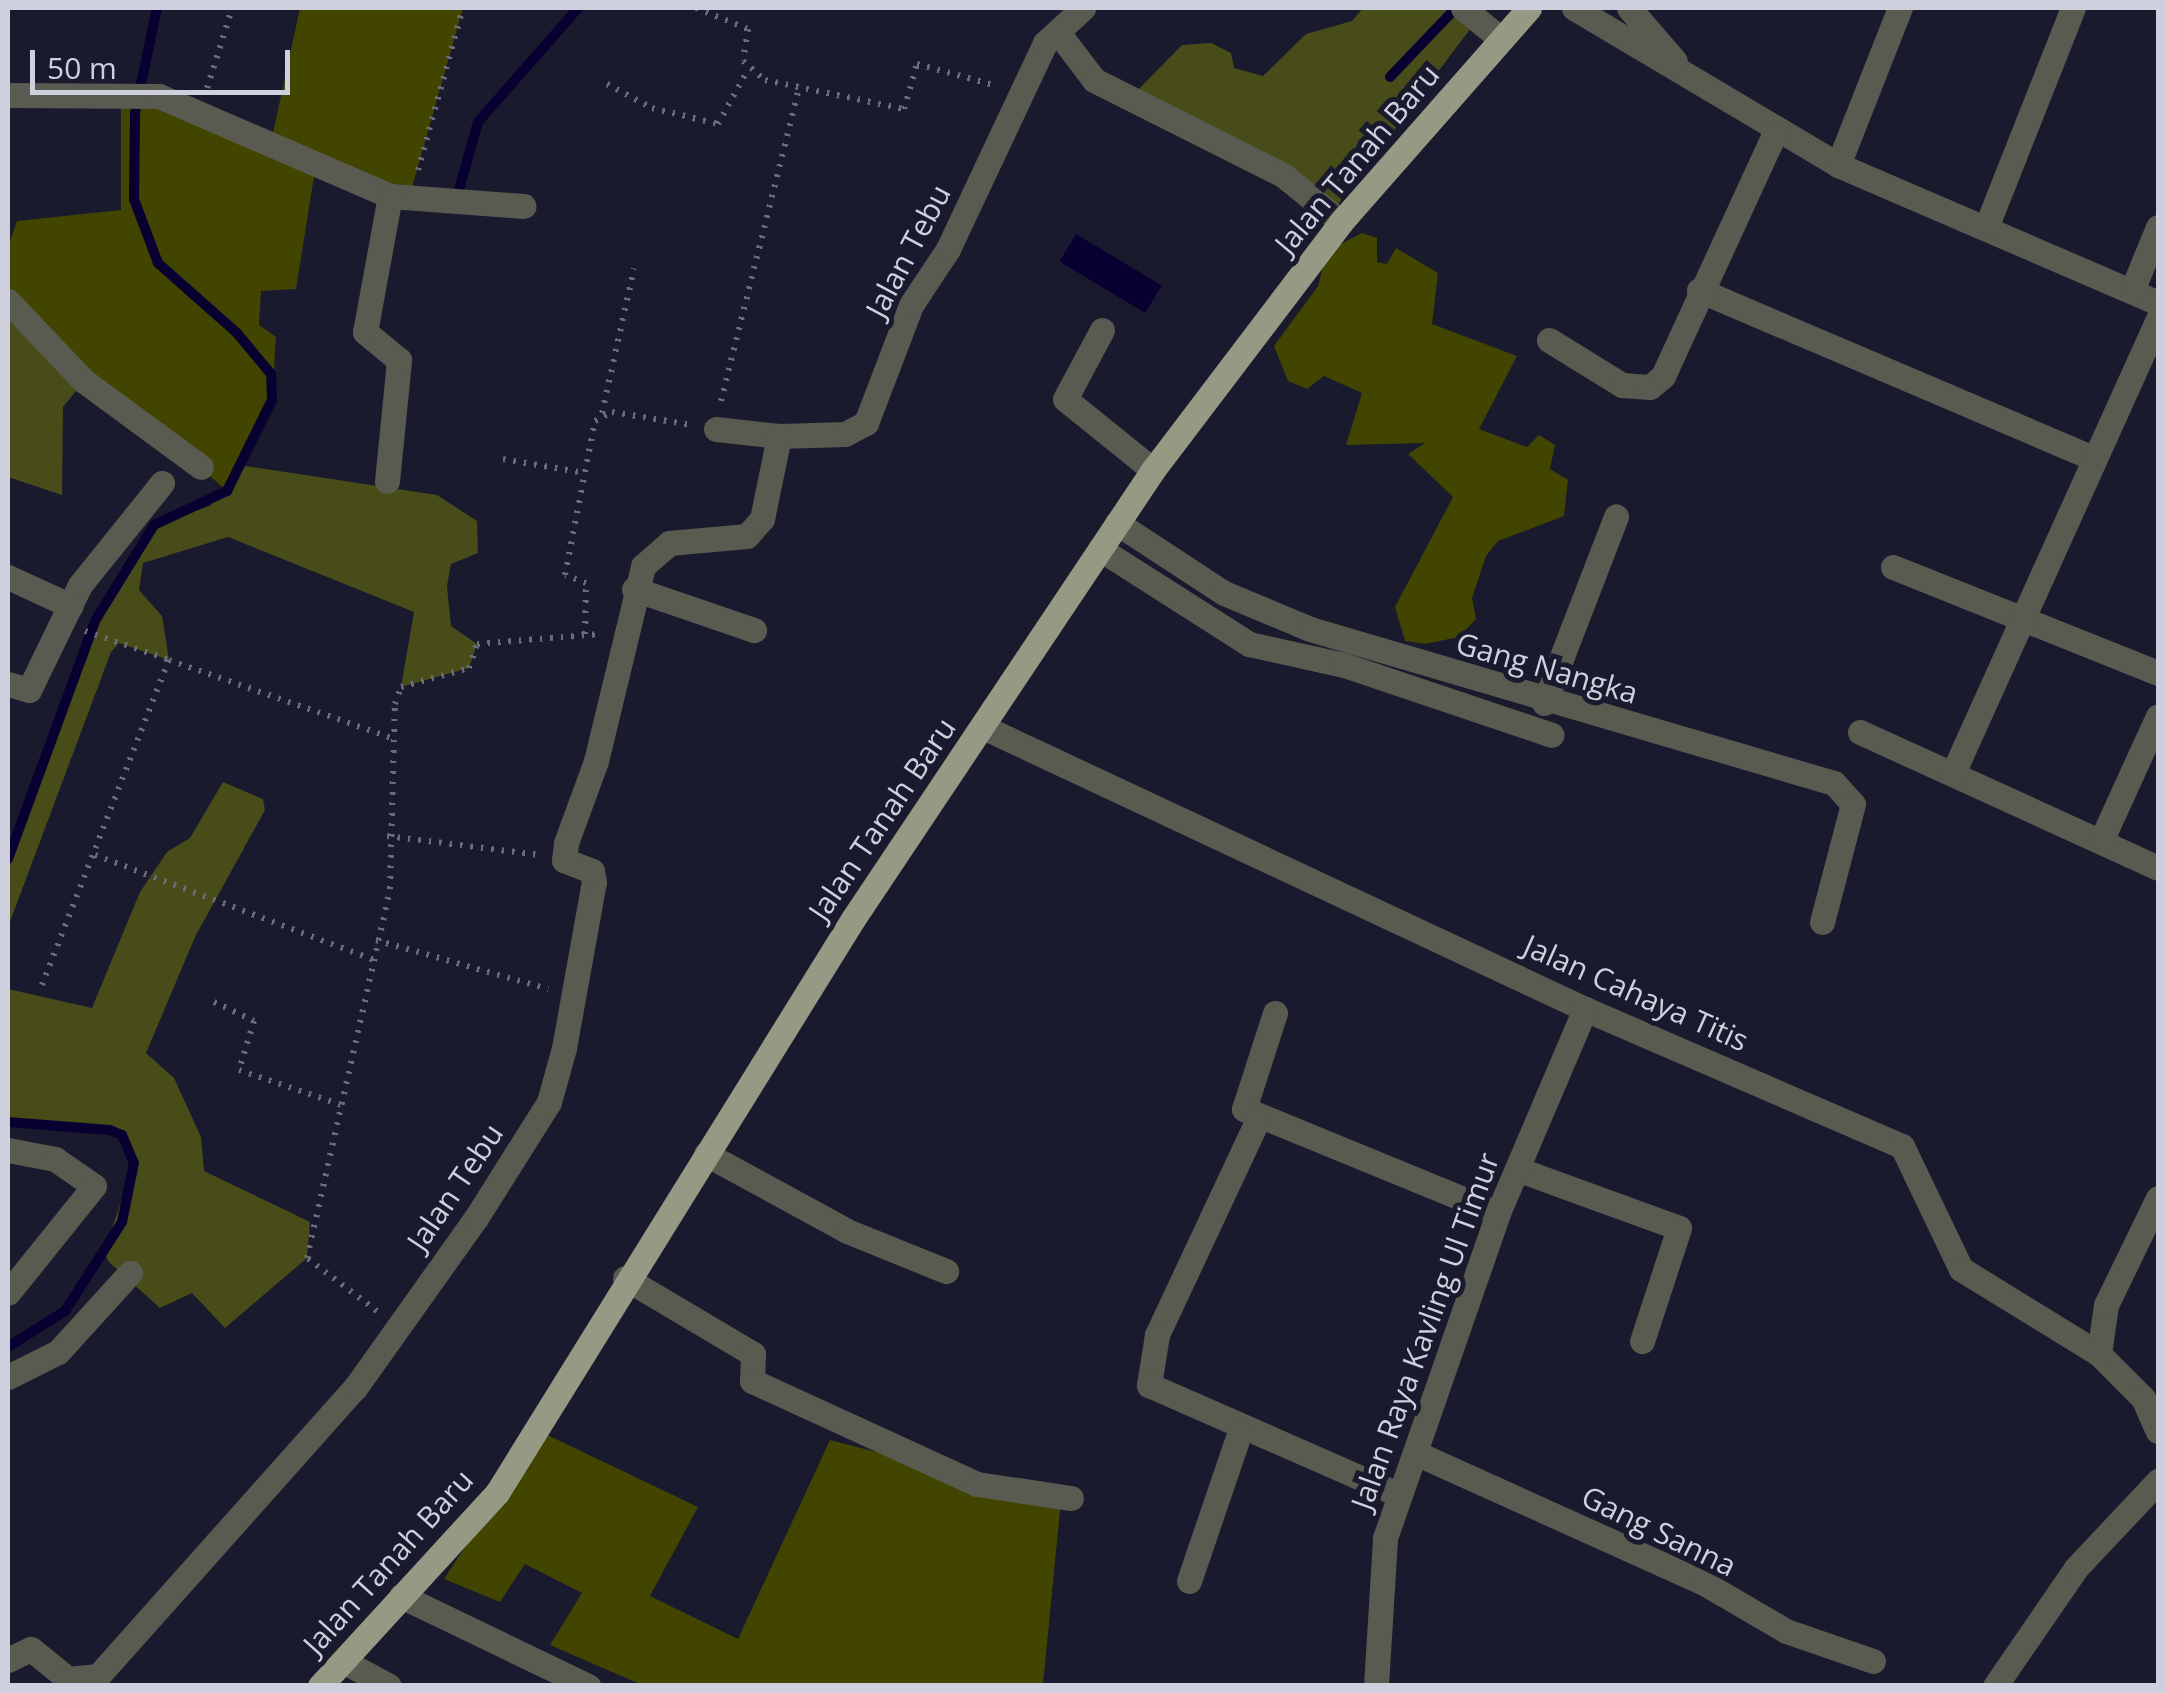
<!DOCTYPE html>
<style>
body{margin:0}
#map{position:relative;width:2166px;height:1693px;overflow:hidden;background:#191a2d;font-family:"Open Sans",sans-serif}
div>[style]{position:absolute}
.green>*{inset:0;background:#414500}
.forest>*{inset:0;background:#484c19}
.water>*{inset:0;background:#080030;transform-origin:0 0}
.stream>*{height:10px;margin:-5px;padding:0 5px;transform-origin:5px;border-radius:5px;background:#080030}
.path>*{height:6px;margin-top:-3px;transform-origin:0;background:repeating-linear-gradient(90deg,#6a6c7c 0 2.5px,transparent 0 10.5px)}
.minor>*{height:25px;margin:-12.5px;padding:0 12.5px;transform-origin:12.5px;border-radius:12.5px;background:#595a50}
.major>*{height:25px;margin:-12.5px;padding:0 12.5px;transform-origin:12.5px;border-radius:12.5px;background:#969984}
span{translate:-50% -50%;white-space:nowrap;text-align:center;line-height:1.15;-webkit-text-stroke:10px #191a2d;paint-order:stroke}
.street-label{font-size:30px;color:#ced0dd}
.frame{position:absolute;inset:0;border:10px solid #ced0dd;pointer-events:none}
.scale{position:absolute;left:30px;top:50px;width:260px;height:45px;box-sizing:border-box;border:5px solid #ced0dd;border-top:0;padding-left:12px;font-size:30px;line-height:35px;white-space:nowrap;color:#ced0dd;-webkit-text-stroke:8px #191a2d;paint-order:stroke}
</style>
<div id="map">
<div class="green">
<div style="clip-path:polygon(300px 8px,463px 8px,409px 198px,316px 164px,296px 289px,261px 291px,259px 325px,276px 337px,272px 400px,227px 491px,8px 301px,8px 246px,17px 221px,121px 210px,121px 90px,271px 142px)"></div>
<div style="clip-path:polygon(1362px 233px,1377px 238px,1377px 262px,1387px 264px,1396px 248px,1438px 273px,1432px 324px,1517px 356px,1479px 429px,1527px 447px,1539px 435px,1555px 445px,1550px 469px,1568px 480px,1564px 516px,1498px 541px,1486px 556px,1472px 598px,1476px 619px,1459px 637px,1425px 644px,1405px 641px,1395px 607px,1453px 497px,1408px 454px,1425px 443px,1346px 445px,1362px 393px,1324px 376px,1307px 389px,1288px 381px,1274px 346px,1318px 286px,1327px 251px)"></div>
<div style="clip-path:polygon(541px 1432px,698px 1507px,650px 1596px,738px 1639px,830px 1440px,1061px 1500px,1043px 1685px,642px 1685px,550px 1645px,582px 1593px,525px 1564px,500px 1602px,444px 1579px)"></div>
</div>
<div class="forest">
<div style="clip-path:polygon(1363px 8px,1486px 8px,1331px 214px,1130px 98px,1182px 45px,1211px 43px,1231px 53px,1234px 68px,1263px 76px,1306px 34px,1352px 21px)"></div>
<div style="clip-path:polygon(8px 301px,84px 381px,63px 407px,62px 495px,8px 477px)"></div>
<div style="clip-path:polygon(245px 466px,437px 495px,477px 521px,478px 553px,451px 564px,447px 586px,451px 626px,477px 644px,469px 668px,401px 687px,414px 612px,228px 537px,143px 563px,139px 590px,162px 616px,169px 660px,119px 643px,111px 652px,8px 927px,8px 859px,95px 621px,154px 525px,210px 506px)"></div>
<div style="clip-path:polygon(223px 782px,263px 799px,265px 810px,195px 937px,146px 1053px,174px 1078px,201px 1137px,204px 1171px,310px 1222px,307px 1258px,225px 1328px,192px 1293px,160px 1308px,109px 1262px,104px 1252px,134px 1164px,122px 1135px,8px 1122px,8px 989px,92px 1008px,140px 892px,167px 852px,190px 838px)"></div>
</div>
<div class="water">
<div style="left:1076px;top:234px;width:100px;height:32px;rotate:31deg"></div>
</div>
<div class="stream">
<div style="left:1390px;top:77px;width:95px;rotate:-46.3deg"></div>
<div style="left:457px;top:197px;width:78px;rotate:-74.4deg"></div>
<div style="left:478px;top:122px;width:152px;rotate:-48.7deg"></div>
<div style="left:8px;top:859px;width:253px;rotate:-69.9deg"></div>
<div style="left:95px;top:621px;width:113px;rotate:-58.4deg"></div>
<div style="left:154px;top:525px;width:81px;rotate:-25deg"></div>
<div style="left:227px;top:491px;width:102px;rotate:-63.7deg"></div>
<div style="left:272px;top:400px;width:26px;rotate:-92deg"></div>
<div style="left:271px;top:374px;width:53px;rotate:-129.7deg"></div>
<div style="left:237px;top:333px;width:106px;rotate:-138.5deg"></div>
<div style="left:158px;top:263px;width:68px;rotate:-110.6deg"></div>
<div style="left:134px;top:199px;width:86px;rotate:-89.3deg"></div>
<div style="left:135px;top:113px;width:107px;rotate:-78.2deg"></div>
<div style="left:8px;top:1122px;width:102px;rotate:4.5deg"></div>
<div style="left:110px;top:1130px;width:13px;rotate:23deg"></div>
<div style="left:122px;top:1135px;width:30px;rotate:67deg"></div>
<div style="left:134px;top:1163px;width:60px;rotate:101.5deg"></div>
<div style="left:122px;top:1222px;width:106px;rotate:122.6deg"></div>
<div style="left:65px;top:1311px;width:67px;rotate:147.7deg"></div>
</div>
<div class="path">
<div style="left:696px;top:8px;width:56px;rotate:22deg"></div>
<div style="left:748px;top:29px;width:32px;rotate:99deg"></div>
<div style="left:743px;top:61px;width:29px;rotate:41deg"></div>
<div style="left:765px;top:80px;width:142px;rotate:11.8deg"></div>
<div style="left:904px;top:109px;width:47px;rotate:-73.9deg"></div>
<div style="left:917px;top:64px;width:79px;rotate:15.4deg"></div>
<div style="left:607px;top:84px;width:51px;rotate:28.1deg"></div>
<div style="left:652px;top:108px;width:68px;rotate:13.6deg"></div>
<div style="left:718px;top:124px;width:60px;rotate:-61.3deg"></div>
<div style="left:207px;top:88px;width:84px;rotate:-72.6deg"></div>
<div style="left:418px;top:170px;width:168px;rotate:-74.5deg"></div>
<div style="left:721px;top:401px;width:323px;rotate:-76deg"></div>
<div style="left:602px;top:413px;width:148px;rotate:-77.5deg"></div>
<div style="left:503px;top:459px;width:83px;rotate:9.7deg"></div>
<div style="left:85px;top:631px;width:89px;rotate:19deg"></div>
<div style="left:585px;top:634px;width:51px;rotate:-88.9deg"></div>
<div style="left:586px;top:583px;width:22px;rotate:-159deg"></div>
<div style="left:565px;top:575px;width:157px;rotate:-79deg"></div>
<div style="left:595px;top:421px;width:19px;rotate:-28deg"></div>
<div style="left:612px;top:412px;width:81px;rotate:9.2deg"></div>
<div style="left:387px;top:836px;width:153px;rotate:7.1deg"></div>
<div style="left:95px;top:855px;width:299px;rotate:20.6deg"></div>
<div style="left:376px;top:940px;width:179px;rotate:15.9deg"></div>
<div style="left:42px;top:985px;width:349px;rotate:-68.7deg"></div>
<div style="left:169px;top:660px;width:236px;rotate:19.3deg"></div>
<div style="left:214px;top:1002px;width:44px;rotate:25.4deg"></div>
<div style="left:254px;top:1021px;width:51px;rotate:107deg"></div>
<div style="left:239px;top:1070px;width:111px;rotate:18.9deg"></div>
<div style="left:377px;top:1311px;width:88px;rotate:-142.9deg"></div>
<div style="left:307px;top:1258px;width:378px;rotate:-77.3deg"></div>
<div style="left:390px;top:889px;width:185px;rotate:-88.5deg"></div>
<div style="left:395px;top:704px;width:18px;rotate:-71deg"></div>
<div style="left:401px;top:687px;width:71px;rotate:-15.6deg"></div>
<div style="left:469px;top:668px;width:25px;rotate:-72deg"></div>
<div style="left:477px;top:644px;width:122px;rotate:-4.7deg"></div>
</div>
<div class="minor">
<div style="left:1463px;top:8px;width:49px;rotate:39.2deg"></div>
<div style="left:1574px;top:8px;width:307px;rotate:30.7deg"></div>
<div style="left:1838px;top:165px;width:348px;rotate:23.3deg"></div>
<div style="left:1629px;top:8px;width:70px;rotate:49deg"></div>
<div style="left:1060px;top:35px;width:56px;rotate:52.9deg"></div>
<div style="left:1094px;top:80px;width:212px;rotate:26.7deg"></div>
<div style="left:1283px;top:175px;width:75px;rotate:39deg"></div>
<div style="left:8px;top:95px;width:151px;rotate:0.4deg"></div>
<div style="left:159px;top:96px;width:252px;rotate:23.4deg"></div>
<div style="left:390px;top:196px;width:134px;rotate:4.3deg"></div>
<div style="left:1838px;top:165px;width:169px;rotate:-68.5deg"></div>
<div style="left:1987px;top:225px;width:233px;rotate:-68.4deg"></div>
<div style="left:2133px;top:288px;width:66px;rotate:-67.7deg"></div>
<div style="left:1699px;top:290px;width:425px;rotate:23.1deg"></div>
<div style="left:8px;top:301px;width:110px;rotate:46.5deg"></div>
<div style="left:84px;top:381px;width:145px;rotate:36.3deg"></div>
<div style="left:1102px;top:330px;width:78px;rotate:118.2deg"></div>
<div style="left:1065px;top:399px;width:113px;rotate:38.9deg"></div>
<div style="left:1549px;top:340px;width:86px;rotate:31.7deg"></div>
<div style="left:1622px;top:385px;width:28px;rotate:4deg"></div>
<div style="left:1650px;top:387px;width:17px;rotate:-40deg"></div>
<div style="left:1663px;top:376px;width:268px;rotate:-65.3deg"></div>
<div style="left:716px;top:429px;width:63px;rotate:6.3deg"></div>
<div style="left:779px;top:436px;width:66px;rotate:-1.7deg"></div>
<div style="left:845px;top:434px;width:24px;rotate:-28deg"></div>
<div style="left:866px;top:423px;width:126px;rotate:-69.1deg"></div>
<div style="left:911px;top:305px;width:67px;rotate:-56.5deg"></div>
<div style="left:948px;top:249px;width:228px;rotate:-64.8deg"></div>
<div style="left:1045px;top:43px;width:52px;rotate:-42.6deg"></div>
<div style="left:387px;top:481px;width:122px;rotate:-84.3deg"></div>
<div style="left:399px;top:360px;width:44px;rotate:-140.5deg"></div>
<div style="left:365px;top:332px;width:138px;rotate:-79.6deg"></div>
<div style="left:1117px;top:523px;width:128px;rotate:33.2deg"></div>
<div style="left:1224px;top:593px;width:93px;rotate:22.7deg"></div>
<div style="left:1310px;top:629px;width:546px;rotate:16.38deg"></div>
<div style="left:1834px;top:783px;width:28px;rotate:48deg"></div>
<div style="left:1853px;top:804px;width:122px;rotate:104.7deg"></div>
<div style="left:1100px;top:549px;width:177px;rotate:32.5deg"></div>
<div style="left:1249px;top:644px;width:97px;rotate:12.5deg"></div>
<div style="left:1344px;top:665px;width:219px;rotate:18.6deg"></div>
<div style="left:1893px;top:567px;width:285px;rotate:21.8deg"></div>
<div style="left:8px;top:577px;width:69px;rotate:24.7deg"></div>
<div style="left:634px;top:589px;width:127px;rotate:18.9deg"></div>
<div style="left:8px;top:684px;width:22px;rotate:16deg"></div>
<div style="left:29px;top:690px;width:117px;rotate:-64.1deg"></div>
<div style="left:80px;top:585px;width:131px;rotate:-51.2deg"></div>
<div style="left:1544px;top:703px;width:200px;rotate:-68.9deg"></div>
<div style="left:983px;top:727px;width:665px;rotate:25.1deg"></div>
<div style="left:1585px;top:1009px;width:345px;rotate:23.4deg"></div>
<div style="left:1902px;top:1146px;width:136px;rotate:64.4deg"></div>
<div style="left:1961px;top:1269px;width:162px;rotate:31.6deg"></div>
<div style="left:2099px;top:1354px;width:62px;rotate:45deg"></div>
<div style="left:2143px;top:1398px;width:36px;rotate:66deg"></div>
<div style="left:1860px;top:732px;width:328px;rotate:24.5deg"></div>
<div style="left:1953px;top:773px;width:498px;rotate:-65.7deg"></div>
<div style="left:2101px;top:841px;width:137px;rotate:-65.5deg"></div>
<div style="left:1275px;top:1013px;width:101px;rotate:107.9deg"></div>
<div style="left:1244px;top:1109px;width:274px;rotate:22.3deg"></div>
<div style="left:1259px;top:1117px;width:241px;rotate:115.1deg"></div>
<div style="left:1157px;top:1335px;width:51px;rotate:99.1deg"></div>
<div style="left:1149px;top:1385px;width:274px;rotate:23.7deg"></div>
<div style="left:8px;top:1150px;width:48px;rotate:10.8deg"></div>
<div style="left:55px;top:1159px;width:47px;rotate:34.7deg"></div>
<div style="left:94px;top:1186px;width:137px;rotate:128.8deg"></div>
<div style="left:706px;top:1154px;width:161px;rotate:28.6deg"></div>
<div style="left:847px;top:1231px;width:107px;rotate:22deg"></div>
<div style="left:1517px;top:1169px;width:172px;rotate:20deg"></div>
<div style="left:1679px;top:1228px;width:119px;rotate:108.1deg"></div>
<div style="left:625px;top:1278px;width:149px;rotate:30.7deg"></div>
<div style="left:753px;top:1354px;width:27px;rotate:92deg"></div>
<div style="left:752px;top:1381px;width:247px;rotate:24.6deg"></div>
<div style="left:977px;top:1484px;width:95px;rotate:8.5deg"></div>
<div style="left:2099px;top:1354px;width:49px;rotate:-81.9deg"></div>
<div style="left:2106px;top:1305px;width:119px;rotate:-64.1deg"></div>
<div style="left:8px;top:1377px;width:56px;rotate:-26.6deg"></div>
<div style="left:58px;top:1352px;width:107px;rotate:-47.7deg"></div>
<div style="left:1418px;top:1454px;width:314px;rotate:24.3deg"></div>
<div style="left:1704px;top:1583px;width:95px;rotate:30.3deg"></div>
<div style="left:1786px;top:1631px;width:92px;rotate:19deg"></div>
<div style="left:1189px;top:1581px;width:158px;rotate:-71.2deg"></div>
<div style="left:401px;top:1596px;width:208px;rotate:25.7deg"></div>
<div style="left:8px;top:1660px;width:25px;rotate:-26deg"></div>
<div style="left:31px;top:1649px;width:48px;rotate:39deg"></div>
<div style="left:68px;top:1679px;width:30px;rotate:-6deg"></div>
<div style="left:98px;top:1676px;width:386px;rotate:-48.3deg"></div>
<div style="left:355px;top:1388px;width:209px;rotate:-54.6deg"></div>
<div style="left:476px;top:1218px;width:137px;rotate:-57.8deg"></div>
<div style="left:549px;top:1102px;width:56px;rotate:-74.5deg"></div>
<div style="left:564px;top:1048px;width:169px;rotate:-79.8deg"></div>
<div style="left:594px;top:882px;width:11px;rotate:-100deg"></div>
<div style="left:592px;top:871px;width:30px;rotate:-159deg"></div>
<div style="left:564px;top:860px;width:17px;rotate:-83deg"></div>
<div style="left:566px;top:843px;width:87px;rotate:-69.9deg"></div>
<div style="left:596px;top:761px;width:201px;rotate:-76.4deg"></div>
<div style="left:643px;top:566px;width:35px;rotate:-41deg"></div>
<div style="left:669px;top:543px;width:78px;rotate:-5.1deg"></div>
<div style="left:747px;top:536px;width:23px;rotate:-49deg"></div>
<div style="left:762px;top:519px;width:85px;rotate:-78.4deg"></div>
<div style="left:343px;top:1661px;width:52px;rotate:28.5deg"></div>
<div style="left:1376px;top:1686px;width:148px;rotate:-86.5deg"></div>
<div style="left:1385px;top:1538px;width:344px;rotate:-70.8deg"></div>
<div style="left:1498px;top:1213px;width:222px;rotate:-66.9deg"></div>
<div style="left:1995px;top:1686px;width:143px;rotate:-55.5deg"></div>
<div style="left:2076px;top:1568px;width:120px;rotate:-46.7deg"></div>
</div>
<div class="major">
<div style="left:320px;top:1686px;width:262px;rotate:-47.5deg"></div>
<div style="left:497px;top:1493px;width:675px;rotate:-58.19deg"></div>
<div style="left:853px;top:919px;width:540px;rotate:-56.25deg"></div>
<div style="left:1153px;top:470px;width:311px;rotate:-52.8deg"></div>
<div style="left:1341px;top:222px;width:285px;rotate:-48.7deg"></div>
</div>
<div class="street-label">
<span style="left:1357px;top:159px;rotate:-50deg">Jalan Tanah Baru</span>
<span style="left:908px;top:251px;rotate:-62deg">Jalan Tebu</span>
<span style="left:1547px;top:668px;rotate:16deg">Gang Nangka</span>
<span style="left:882px;top:819px;rotate:-56deg">Jalan Tanah Baru</span>
<span style="left:1636px;top:993px;rotate:24deg">Jalan Cahaya Titis</span>
<span style="left:455px;top:1187px;rotate:-56deg">Jalan Tebu</span>
<span style="left:1425px;top:1331px;rotate:-70deg">Jalan Raya Kavling Ul Timur</span>
<span style="left:1659px;top:1531px;rotate:26deg">Gang Sanna</span>
<span style="left:388px;top:1562px;rotate:-48deg">Jalan Tanah Baru</span>
</div>
<div class="frame"></div>
<div class="scale">50 m</div>
</div>
